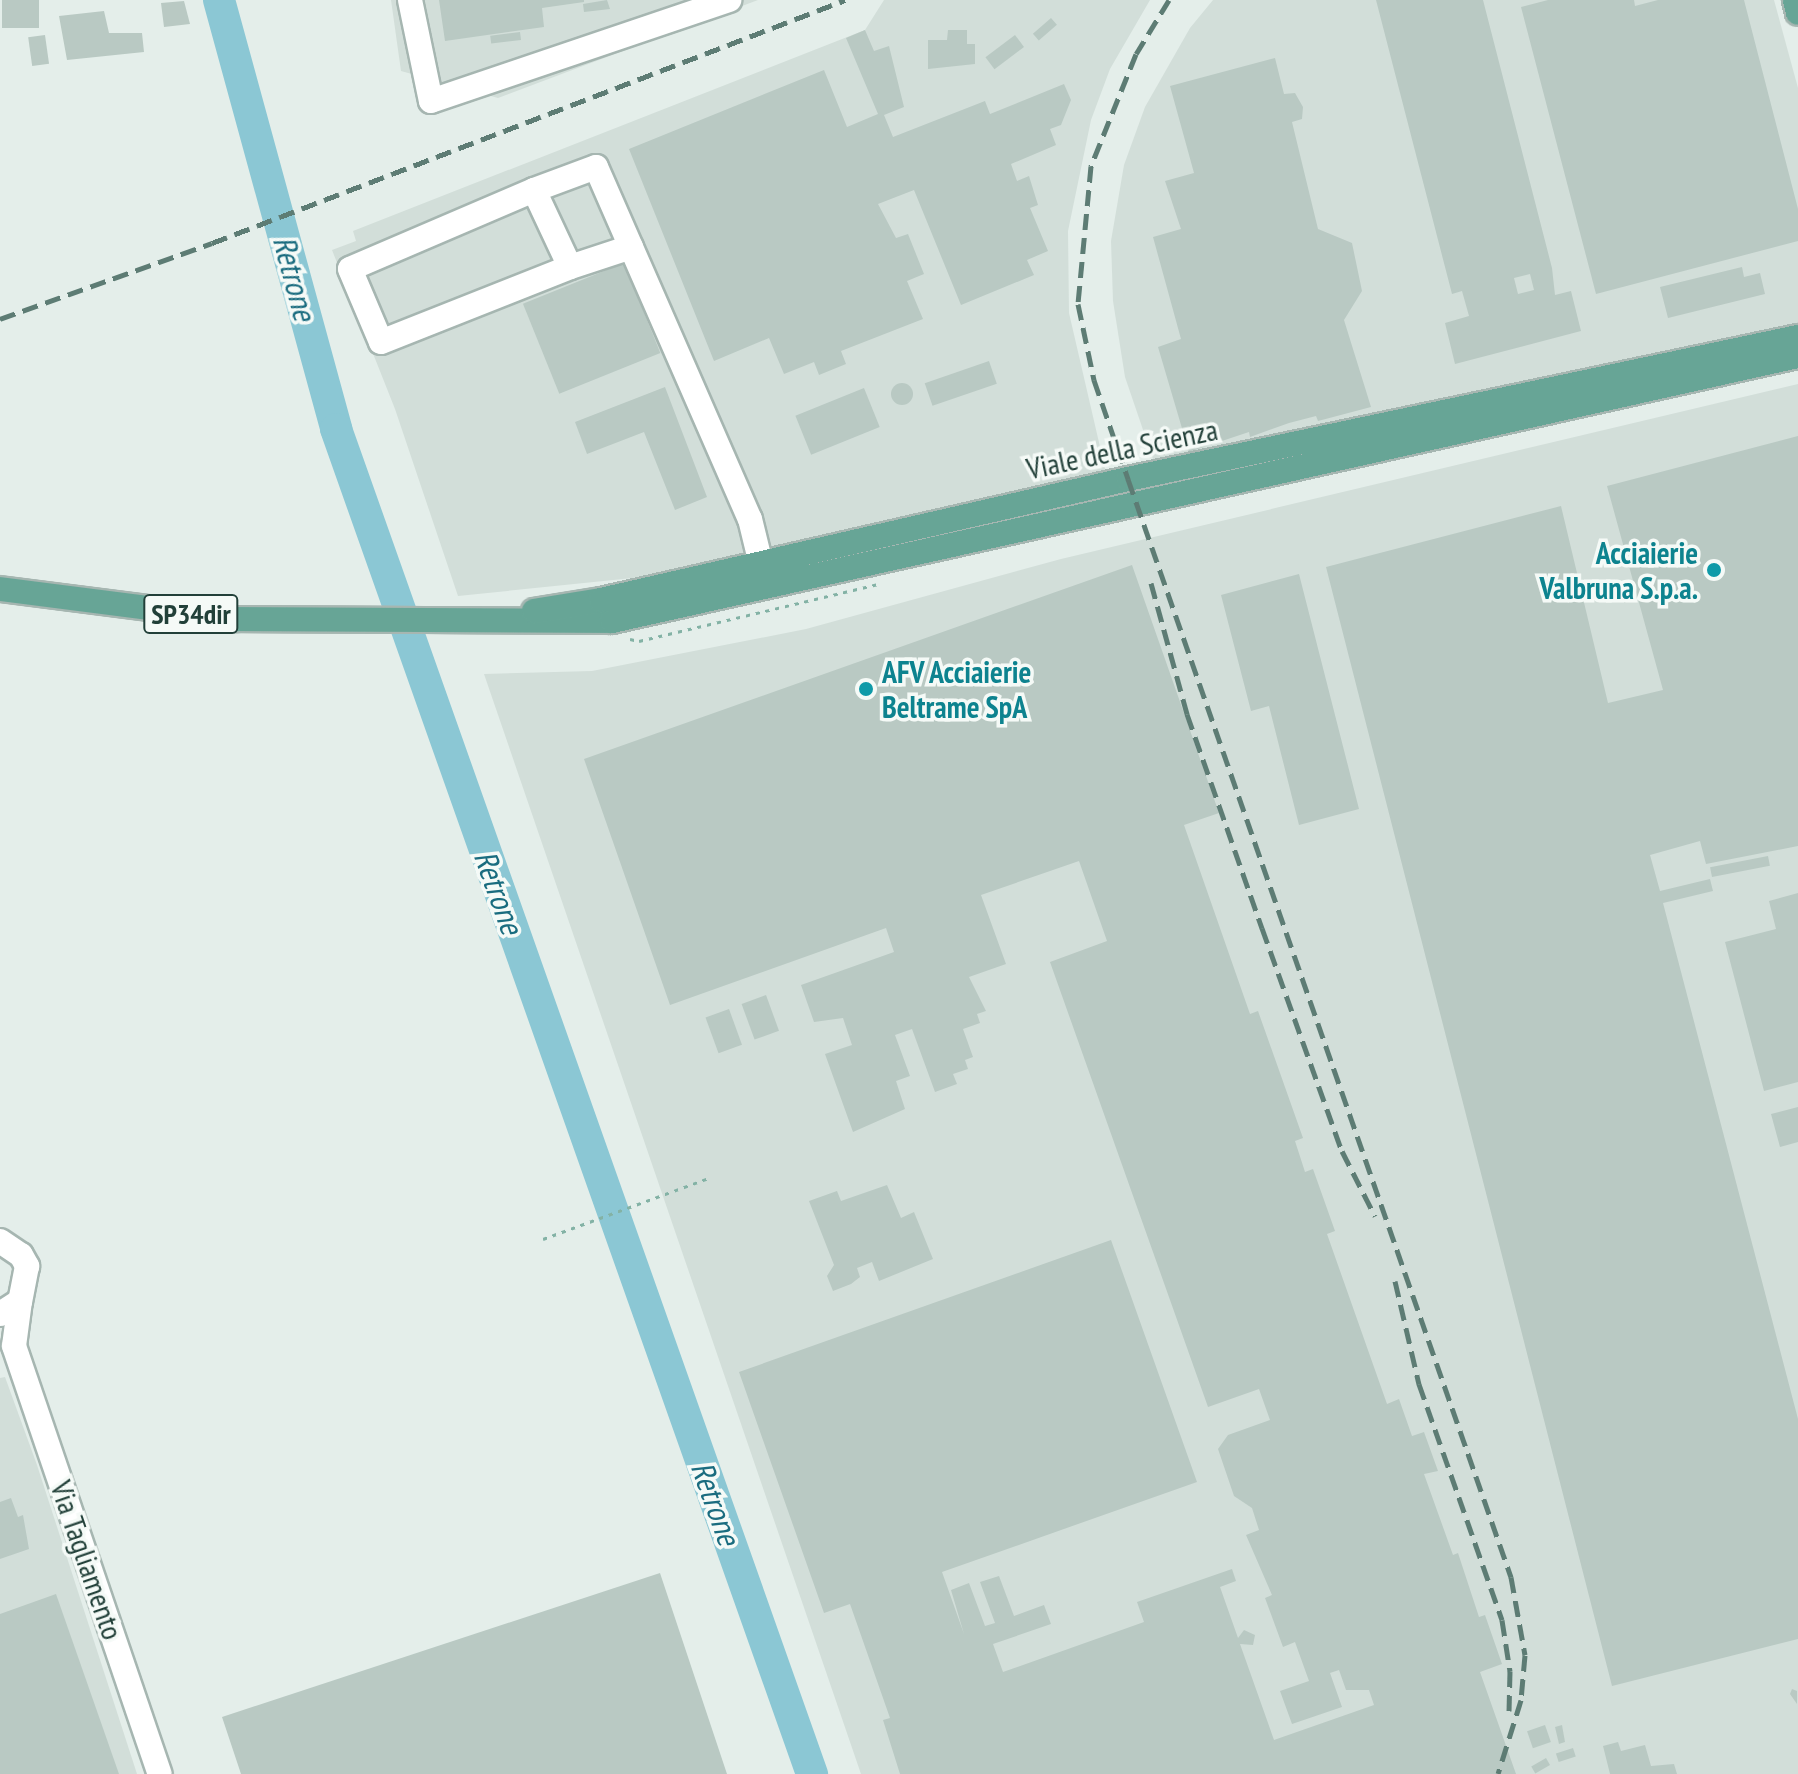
<!DOCTYPE html>
<style>
body{margin:0}
#map{position:relative;width:1798px;height:1774px;overflow:hidden;background:#e4eeea;font-family:"PT Sans Narrow",sans-serif}
div>[style]{position:absolute}
.built>*{inset:0;background:#d2ded9}
.river>*{height:32px;margin:-16px;padding:0 16px;transform-origin:16px;border-radius:16px;background:#8bc7d4}
.building>*{inset:0;background:#b9c9c3;transform-origin:0 0}
.round{border-radius:50%}
.path>*{height:3px;margin-top:-1.5px;transform-origin:0;background:repeating-linear-gradient(90deg,#83b2a5 0 4px,transparent 0 10px)}
.roads{filter:drop-shadow(2px 0 #a6b6b1) drop-shadow(-2px 0 #a6b6b1) drop-shadow(0 2px #a6b6b1) drop-shadow(0 -2px #a6b6b1)}
.minor>*{height:24px;margin:-12px;padding:0 12px;transform-origin:12px;border-radius:12px;background:#fff}
.major>*{height:24px;margin:-12px;padding:0 12px;transform-origin:12px;border-radius:12px;background:#67a596}
.rail>*{height:5px;margin-top:-2.5px;transform-origin:0;background:repeating-linear-gradient(90deg,#5d7c74 0 16px,transparent 0 24px)}
.dots>*{width:22px;height:22px;translate:-50% -50%;box-sizing:border-box;border:4px solid #f5faf7;border-radius:50%}
span{translate:-50% -50%;white-space:nowrap;text-align:center;line-height:1.15;-webkit-text-stroke:7px #f5faf7;paint-order:stroke}
.shield-label span{padding:2px 6px;background:#f5faf7;border:2px solid;border-radius:6px;-webkit-text-stroke-width:0}
.shield-label{font-size:28px;color:#224039;font-weight:700}
.street-label{font-size:30px;color:#224039}
.culture-label{font-size:30px;color:#0d838f;font-weight:700}
.right{translate:-100% -50%;text-align:right}
.left{translate:0 -50%;text-align:left}
.water-label{font-size:32px;color:#1a6c7f;font-style:italic}
</style>
<div id="map">
<div class="built">
<div style="clip-path:polygon(391px 0,758px 0,498px 98px,401px 71px)"></div>
<div style="clip-path:polygon(884px 0,1150px 0,1110px 69px,1091px 120px,1068px 231px,1069px 313px,1107px 477px,633px 578px,458px 596px,395px 409px,332px 250px,356px 241px,353px 231px,865px 30px)"></div>
<div style="clip-path:polygon(1213px 0,1774px 0,1798px 88px,1798px 324px,1154px 462px,1125px 377px,1113px 301px,1111px 241px,1124px 165px,1145px 107px,1190px 28px)"></div>
<div style="clip-path:polygon(1798px 384px,1798px 1774px,861px 1774px,484px 674px,592px 671px,806px 629px,1061px 559px)"></div>
<div style="clip-path:polygon(5px 1377px,37px 1465px,137px 1774px,0 1774px,0 1378px)"></div>
</div>
<div class="river">
<div style="left:219px;top:0;width:445px;rotate:74.7deg"></div>
<div style="left:336px;top:429px;width:1427px;rotate:70.51deg"></div>
</div>
<div class="building">
<div style="left:2px;top:0;width:37px;height:28px"></div>
<div style="clip-path:polygon(439px 0,584px 0,584px 2px,542px 8px,544px 27px,445px 41px)"></div>
<div style="clip-path:polygon(607px 0,610px 9px,584px 12px,583px 4px)"></div>
<div style="clip-path:polygon(evenodd,1376px 0,1483px 0,1552px 268px,1555px 295px,1571px 291px,1581px 331px,1455px 364px,1445px 323px,1469px 316px,1462px 291px,1452px 294px,1376px 0,1530px 274px,1534px 290px,1518px 294px,1514px 278px,1530px 274px)"></div>
<div style="clip-path:polygon(1548px 0,1634px 0,1635px 6px,1658px 0,1744px 0,1798px 209px,1798px 241px,1596px 294px,1521px 7px)"></div>
<div style="clip-path:polygon(184px 1px,190px 24px,164px 27px,161px 3px)"></div>
<div style="clip-path:polygon(104px 11px,109px 33px,142px 33px,144px 52px,67px 60px,59px 16px)"></div>
<div style="left:1051px;top:18px;width:9px;height:24px;rotate:49deg"></div>
<div style="clip-path:polygon(865px 30px,874px 51px,889px 46px,904px 107px,884px 115px,893px 137px,985px 101px,990px 114px,1064px 84px,1071px 100px,1061px 125px,1050px 129px,1056px 145px,1011px 164px,1017px 181px,1029px 176px,1038px 205px,1030px 208px,1048px 251px,1027px 260px,1034px 275px,961px 305px,914px 190px,878px 204px,896px 238px,908px 234px,924px 274px,907px 281px,923px 319px,841px 351px,846px 364px,819px 375px,814px 362px,784px 374px,769px 338px,714px 361px,629px 149px,824px 70px,847px 127px,878px 114px,846px 38px)"></div>
<div style="clip-path:polygon(948px 30px,967px 30px,967px 44px,975px 44px,975px 64px,928px 69px,928px 40px,947px 40px)"></div>
<div style="left:520px;top:32px;width:8px;height:30px;rotate:83deg"></div>
<div style="left:45px;top:35px;width:29px;height:17px;rotate:82deg"></div>
<div style="left:1015px;top:35px;width:15px;height:37px;rotate:53deg"></div>
<div style="clip-path:polygon(1275px 58px,1284px 94px,1295px 93px,1303px 107px,1302px 119px,1292px 122px,1318px 229px,1352px 243px,1362px 291px,1344px 320px,1371px 407px,1318px 421px,1316px 416px,1289px 423px,1250px 437px,1249px 432px,1189px 452px,1158px 347px,1181px 339px,1153px 237px,1181px 229px,1165px 181px,1194px 173px,1170px 86px)"></div>
<div style="left:624px;top:263px;width:97px;height:109px;rotate:68deg"></div>
<div style="clip-path:polygon(1742px 267px,1744px 277px,1760px 273px,1765px 294px,1668px 318px,1660px 287px)"></div>
<div style="left:989px;top:361px;width:24px;height:68px;rotate:71deg"></div>
<div class="round" style="left:891px;top:383px;width:22px;height:22px"></div>
<div style="clip-path:polygon(665px 387px,707px 497px,675px 510px,644px 432px,587px 454px,575px 422px)"></div>
<div style="left:864px;top:388px;width:42px;height:74px;rotate:68deg"></div>
<div style="clip-path:polygon(1798px 436px,1798px 846px,1706px 864px,1700px 841px,1650px 855px,1660px 891px,1710px 879px,1713px 891px,1663px 903px,1798px 1419px,1798px 1639px,1612px 1686px,1326px 567px,1561px 506px,1608px 703px,1663px 690px,1607px 486px)"></div>
<div style="clip-path:polygon(1132px 565px,1219px 813px,1184px 825px,1250px 1014px,1258px 1011px,1303px 1138px,1295px 1141px,1305px 1172px,1313px 1169px,1335px 1231px,1327px 1234px,1387px 1404px,1399px 1399px,1412px 1436px,1424px 1432px,1438px 1471px,1424px 1474px,1453px 1555px,1458px 1553px,1479px 1617px,1485px 1615px,1502px 1664px,1480px 1672px,1516px 1774px,900px 1774px,883px 1720px,890px 1718px,850px 1604px,824px 1613px,739px 1372px,1111px 1240px,1197px 1482px,942px 1572px,964px 1634px,951px 1590px,969px 1583px,985px 1626px,995px 1623px,980px 1582px,999px 1576px,1014px 1616px,1044px 1605px,1051px 1624px,993px 1644px,1003px 1672px,1144px 1622px,1137px 1602px,1232px 1569px,1236px 1581px,1220px 1587px,1238px 1638px,1244px 1630px,1255px 1635px,1253px 1645px,1240px 1644px,1274px 1740px,1374px 1705px,1369px 1690px,1346px 1690px,1339px 1670px,1330px 1673px,1342px 1707px,1292px 1724px,1280px 1691px,1309px 1681px,1295px 1642px,1283px 1647px,1265px 1598px,1272px 1595px,1246px 1535px,1259px 1530px,1252px 1508px,1234px 1496px,1218px 1449px,1228px 1435px,1270px 1420px,1259px 1389px,1208px 1407px,1050px 962px,1107px 941px,1079px 861px,981px 895px,1006px 964px,969px 977px,986px 1011px,977px 1014px,980px 1023px,963px 1029px,973px 1057px,965px 1060px,968px 1069px,953px 1074px,957px 1084px,935px 1092px,912px 1029px,895px 1035px,910px 1076px,896px 1081px,905px 1109px,853px 1132px,825px 1054px,852px 1045px,843px 1018px,814px 1022px,801px 985px,894px 952px,886px 928px,670px 1005px,584px 759px)"></div>
<div style="clip-path:polygon(1299px 574px,1359px 809px,1299px 825px,1269px 706px,1251px 711px,1221px 595px)"></div>
<div style="left:1768px;top:856px;width:10px;height:59px;rotate:79deg"></div>
<div style="clip-path:polygon(1798px 893px,1798px 1082px,1764px 1091px,1725px 942px,1776px 929px,1769px 901px)"></div>
<div style="left:766px;top:995px;width:38px;height:26px;rotate:70deg"></div>
<div style="left:729px;top:1009px;width:38px;height:25px;rotate:70deg"></div>
<div style="clip-path:polygon(1798px 1107px,1798px 1142px,1780px 1147px,1771px 1114px)"></div>
<div style="clip-path:polygon(887px 1185px,901px 1218px,914px 1212px,933px 1259px,879px 1281px,872px 1262px,857px 1268px,860px 1277px,851px 1284px,833px 1291px,827px 1276px,834px 1265px,809px 1201px,837px 1191px,841px 1201px)"></div>
<div style="clip-path:polygon(11px 1498px,18px 1517px,23px 1515px,29px 1549px,0 1559px,0 1502px)"></div>
<div style="clip-path:polygon(660px 1573px,727px 1774px,241px 1774px,222px 1717px)"></div>
<div style="clip-path:polygon(56px 1594px,119px 1774px,0 1774px,0 1614px)"></div>
<div style="clip-path:polygon(1792px 1689px,1797px 1691px,1797px 1704px,1790px 1694px)"></div>
<div style="left:1545px;top:1725px;width:18px;height:19px;rotate:71deg"></div>
<div style="clip-path:polygon(1562px 1725px,1565px 1742px,1559px 1744px,1555px 1727px)"></div>
<div style="clip-path:polygon(1618px 1742px,1621px 1751px,1645px 1745px,1651px 1766px,1674px 1764px,1677px 1774px,1610px 1774px,1603px 1746px)"></div>
<div style="left:1573px;top:1748px;width:9px;height:18px;rotate:72deg"></div>
<div style="left:1546px;top:1758px;width:8px;height:17px;rotate:60deg"></div>
</div>
<div class="path">
<div style="left:630px;top:639px;width:9px;rotate:13deg"></div>
<div style="left:639px;top:641px;width:247px;rotate:-13.4deg"></div>
<div style="left:543px;top:1239px;width:177px;rotate:-20.2deg"></div>
</div>
<div class="roads">
<div class="minor">
<div style="left:410px;top:0;width:103px;rotate:78.3deg"></div>
<div style="left:431px;top:101px;width:315px;rotate:-18.7deg"></div>
<div style="left:534px;top:190px;width:200px;rotate:156.8deg"></div>
<div style="left:350px;top:269px;width:79px;rotate:67deg"></div>
<div style="left:381px;top:342px;width:203px;rotate:-21.6deg"></div>
<div style="left:631px;top:247px;width:64px;rotate:161.8deg"></div>
<div style="left:570px;top:267px;width:85px;rotate:-115.1deg"></div>
<div style="left:534px;top:190px;width:66px;rotate:-20.4deg"></div>
<div style="left:596px;top:167px;width:384px;rotate:66.4deg"></div>
<div style="left:750px;top:519px;width:46px;rotate:76.3deg"></div>
<div style="left:0;top:1241px;width:25px;rotate:34deg"></div>
<div style="left:21px;top:1255px;width:13px;rotate:61deg"></div>
<div style="left:27px;top:1266px;width:36px;rotate:101deg"></div>
<div style="left:20px;top:1301px;width:24px;rotate:147deg"></div>
<div style="left:20px;top:1301px;width:45px;rotate:97.6deg"></div>
<div style="left:14px;top:1346px;width:452px;rotate:71.2deg"></div>
</div>
<div class="major">
<div style="left:1795px;top:0;width:13px;rotate:77deg"></div>
<div style="left:0;top:589px;width:237px;rotate:7.3deg"></div>
<div style="left:235px;top:619px;width:377px;rotate:0.3deg"></div>
<div style="left:612px;top:621px;width:1215px;rotate:-12.6deg"></div>
<div style="left:534px;top:611px;width:68px;rotate:-9.3deg"></div>
<div style="left:601px;top:600px;width:541px;rotate:-12.93deg"></div>
<div style="left:1128px;top:479px;width:685px;rotate:-11.97deg"></div>
</div>
</div>
<div class="rail">
<div style="left:1169px;top:0;width:63px;rotate:121.4deg"></div>
<div style="left:1136px;top:54px;width:121px;rotate:111.9deg"></div>
<div style="left:1091px;top:166px;width:139px;rotate:95.4deg"></div>
<div style="left:1078px;top:304px;width:78px;rotate:78.1deg"></div>
<div style="left:1094px;top:380px;width:105px;rotate:71deg"></div>
<div style="left:1128px;top:479px;width:1163px;rotate:70.77deg"></div>
<div style="left:1511px;top:1577px;width:79px;rotate:79.8deg"></div>
<div style="left:1525px;top:1655px;width:45px;rotate:95.1deg"></div>
<div style="left:1521px;top:1700px;width:77px;rotate:107.3deg"></div>
<div style="left:0;top:319px;width:225px;rotate:-19.7deg"></div>
<div style="left:212px;top:243px;width:678px;rotate:-21deg"></div>
<div style="left:1151px;top:583px;width:136px;rotate:74.6deg"></div>
<div style="left:1187px;top:714px;width:227px;rotate:70.7deg"></div>
<div style="left:1262px;top:928px;width:237px;rotate:70.3deg"></div>
<div style="left:1342px;top:1151px;width:73px;rotate:63.1deg"></div>
<div style="left:1395px;top:1281px;width:106px;rotate:76.9deg"></div>
<div style="left:1419px;top:1384px;width:250px;rotate:70.6deg"></div>
<div style="left:1502px;top:1620px;width:52px;rotate:81.1deg"></div>
<div style="left:1510px;top:1671px;width:40px;rotate:91.4deg"></div>
</div>
<div class="dots">
<div style="left:1714px;top:570px;background:#0f9aa8"></div>
<div style="left:866px;top:689px;background:#0f9aa8"></div>
</div>
<div class="shield-label">
<span style="left:191px;top:614px">SP34dir</span>
</div>
<div class="street-label">
<span style="left:1122px;top:449px;rotate:-12deg">Viale della Scienza</span>
<span style="left:87px;top:1560px;rotate:71deg">Via Tagliamento</span>
</div>
<div class="culture-label">
<span class="right" style="left:1698px;top:570px">Acciaierie<br>Valbruna S.p.a.</span>
<span class="left" style="left:882px;top:689px">AFV Acciaierie<br>Beltrame SpA</span>
</div>
<div class="water-label">
<span style="left:295px;top:278px;rotate:75deg">Retrone</span>
<span style="left:499px;top:892px;rotate:70deg">Retrone</span>
<span style="left:716px;top:1503px;rotate:70deg">Retrone</span>
</div>
</div>
